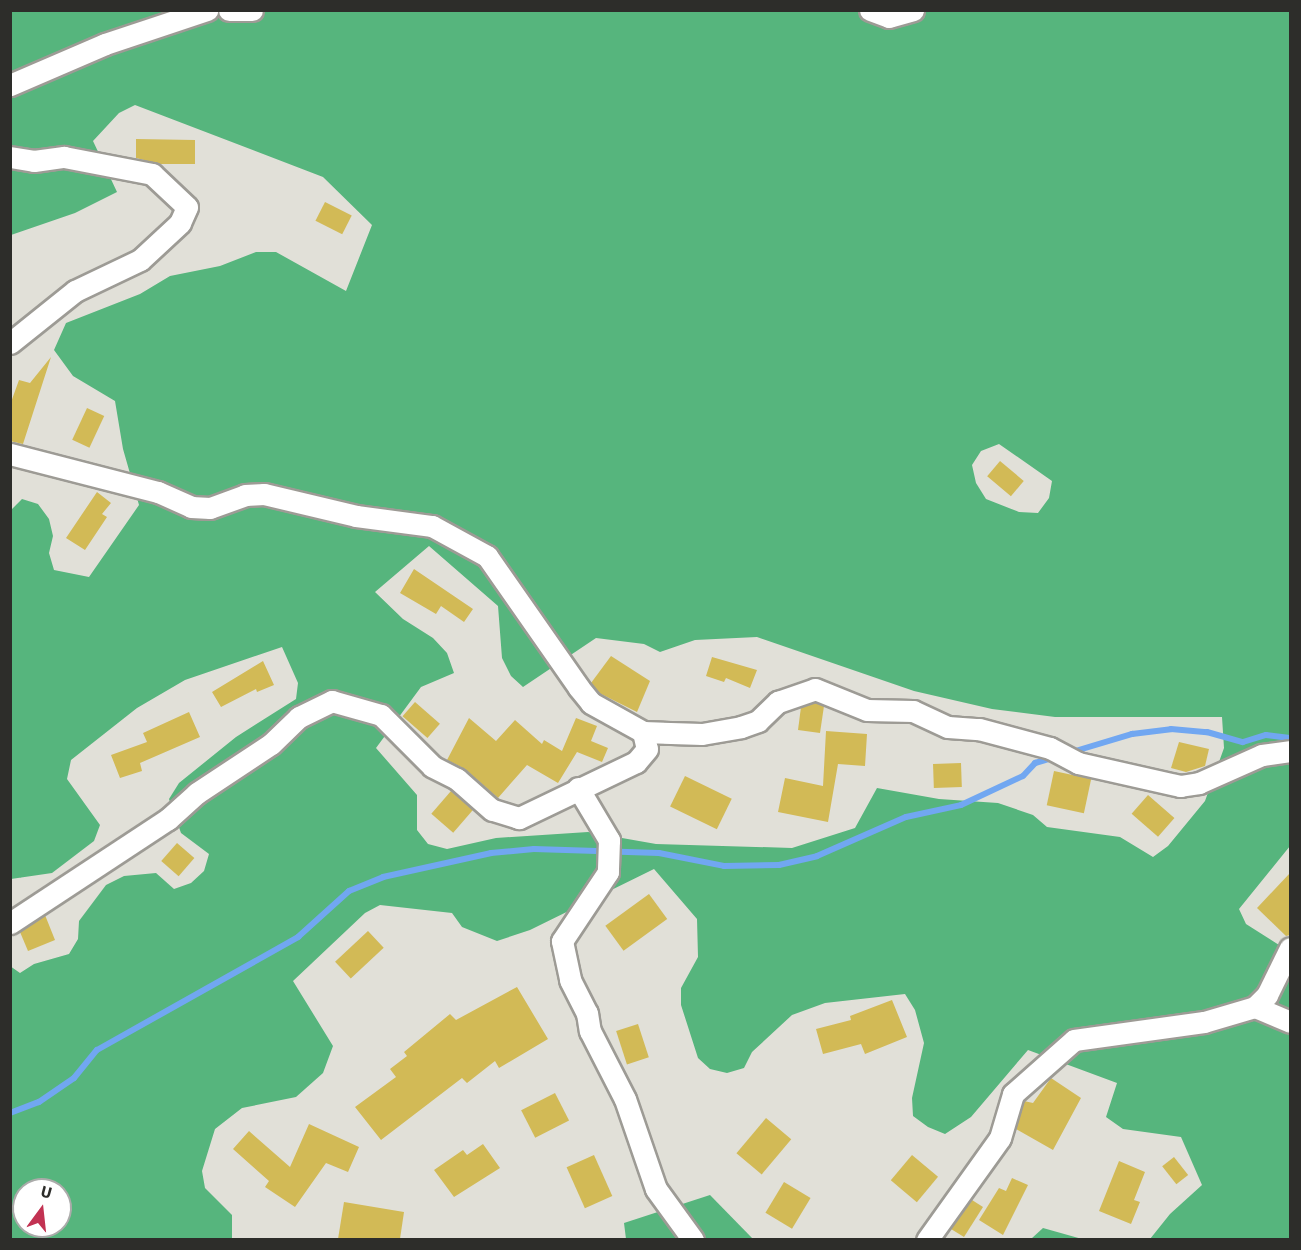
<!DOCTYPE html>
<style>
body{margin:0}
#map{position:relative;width:1301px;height:1250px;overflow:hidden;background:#e1e0d8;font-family:Signika,sans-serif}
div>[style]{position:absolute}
.forest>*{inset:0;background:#56b57d}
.stream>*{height:6px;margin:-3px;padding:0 3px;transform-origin:3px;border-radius:3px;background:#71a7f1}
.building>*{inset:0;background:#d2ba56;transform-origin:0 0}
.roads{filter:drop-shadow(2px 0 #9d9b95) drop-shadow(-2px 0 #9d9b95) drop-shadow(0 2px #9d9b95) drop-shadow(0 -2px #9d9b95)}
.minor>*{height:21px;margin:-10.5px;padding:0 10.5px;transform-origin:10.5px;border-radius:10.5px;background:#fff}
span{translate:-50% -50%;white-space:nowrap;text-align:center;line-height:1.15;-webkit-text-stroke:6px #fff;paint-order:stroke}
.frame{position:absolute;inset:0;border:12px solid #2d2d2a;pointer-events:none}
.north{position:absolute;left:12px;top:1178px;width:60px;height:60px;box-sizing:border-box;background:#fff;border:2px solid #ababaa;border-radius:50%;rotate:15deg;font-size:16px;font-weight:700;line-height:24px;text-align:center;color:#2d2d2a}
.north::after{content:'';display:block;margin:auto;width:21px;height:27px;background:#c23252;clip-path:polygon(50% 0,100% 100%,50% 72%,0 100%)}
</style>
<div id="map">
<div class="forest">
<div style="clip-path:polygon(evenodd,11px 11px,1290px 11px,1290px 846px,1239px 909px,1246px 924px,1290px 952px,1290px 1239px,1150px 1239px,1170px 1214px,1202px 1185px,1181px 1137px,1123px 1129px,1106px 1117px,1117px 1083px,1028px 1050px,971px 1117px,945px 1134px,928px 1127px,913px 1116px,912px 1098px,924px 1043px,915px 1010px,905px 994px,825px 1003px,792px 1015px,752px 1052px,744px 1068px,727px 1073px,710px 1069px,698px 1058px,681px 1005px,681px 988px,698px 957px,697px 919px,654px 869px,530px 930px,497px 941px,462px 927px,452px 913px,380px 905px,365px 913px,293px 981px,333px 1046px,323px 1073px,296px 1097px,242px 1108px,215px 1129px,202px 1171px,205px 1188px,232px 1215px,232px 1239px,11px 1239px,10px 966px,20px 973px,34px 964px,69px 954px,78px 939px,79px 921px,106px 885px,124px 876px,156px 873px,174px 889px,191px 883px,204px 871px,209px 854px,181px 833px,169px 799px,179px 783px,236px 737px,296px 699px,298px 683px,282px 647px,185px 680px,137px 708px,71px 760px,67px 779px,100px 825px,94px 841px,52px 873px,11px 879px,11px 510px,22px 499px,38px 504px,49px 519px,53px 536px,49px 553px,54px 570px,89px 577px,139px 505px,123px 449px,115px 401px,73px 376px,54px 350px,66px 323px,140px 294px,170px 276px,220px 266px,256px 252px,276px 252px,346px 291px,372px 225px,323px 177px,135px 105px,119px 113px,93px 141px,117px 192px,75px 213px,11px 235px,11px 11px,999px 444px,1052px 481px,1049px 498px,1038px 513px,1019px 512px,986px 499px,976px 483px,972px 465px,981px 451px,999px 444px,11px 11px,429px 546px,498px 606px,502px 658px,511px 676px,523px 687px,596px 638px,644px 644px,660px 652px,695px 640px,757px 637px,914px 691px,992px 709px,1055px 717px,1222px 717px,1224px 748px,1205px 801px,1168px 846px,1153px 857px,1120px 837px,1047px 827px,1033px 815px,998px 803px,939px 799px,877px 788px,855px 828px,792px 848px,656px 844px,588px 832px,496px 838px,447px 849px,428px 844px,417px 830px,417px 795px,376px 748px,421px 687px,454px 673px,447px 653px,433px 638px,403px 619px,375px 592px,429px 546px,11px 11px,24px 1190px,60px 1190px,60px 1226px,24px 1226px,24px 1190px)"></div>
<div style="clip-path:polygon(710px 1195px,753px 1239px,626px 1239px,624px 1223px)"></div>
<div style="clip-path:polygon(1043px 1228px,1082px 1239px,1031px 1239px)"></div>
</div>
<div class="stream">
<div style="left:1072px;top:752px;width:63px;rotate:-16.7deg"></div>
<div style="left:1132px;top:734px;width:39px;rotate:-7deg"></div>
<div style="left:1171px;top:729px;width:36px;rotate:5deg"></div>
<div style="left:1207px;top:732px;width:37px;rotate:16deg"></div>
<div style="left:1243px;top:742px;width:24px;rotate:-17deg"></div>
<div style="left:1266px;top:735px;width:24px;rotate:7deg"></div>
<div style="left:10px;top:1113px;width:31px;rotate:-21deg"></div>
<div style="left:39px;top:1102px;width:42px;rotate:-34.4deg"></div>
<div style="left:74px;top:1078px;width:36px;rotate:-51deg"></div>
<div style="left:97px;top:1050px;width:231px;rotate:-29.3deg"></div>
<div style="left:298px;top:937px;width:69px;rotate:-42deg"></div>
<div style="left:349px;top:891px;width:37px;rotate:-22deg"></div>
<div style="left:383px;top:877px;width:111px;rotate:-12.5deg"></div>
<div style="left:491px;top:853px;width:43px;rotate:-5.3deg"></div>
<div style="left:534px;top:849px;width:125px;rotate:1.8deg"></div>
<div style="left:659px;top:853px;width:66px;rotate:11.3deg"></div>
<div style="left:724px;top:866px;width:55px;rotate:-1deg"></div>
<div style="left:779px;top:865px;width:39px;rotate:-13deg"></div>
<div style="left:817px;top:856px;width:97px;rotate:-23.7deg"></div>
<div style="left:906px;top:817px;width:56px;rotate:-12.3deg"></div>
<div style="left:961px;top:805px;width:68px;rotate:-25.1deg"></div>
<div style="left:1023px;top:776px;width:18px;rotate:-47deg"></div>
<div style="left:1035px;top:763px;width:22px;rotate:-16deg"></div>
</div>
<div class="building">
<div style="clip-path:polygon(136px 139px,195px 140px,195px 164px,160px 164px,136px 158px)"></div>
<div style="left:325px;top:202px;width:30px;height:21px;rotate:27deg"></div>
<div style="clip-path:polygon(51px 357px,23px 444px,10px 441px,10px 405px,19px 380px,30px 383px)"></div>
<div style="left:87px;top:408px;width:19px;height:35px;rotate:25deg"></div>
<div style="left:1000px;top:461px;width:31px;height:20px;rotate:40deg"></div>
<div style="clip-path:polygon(97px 492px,111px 503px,102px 514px,107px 517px,85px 550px,66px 538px)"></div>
<div style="clip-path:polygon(414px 569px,473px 609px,464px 622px,441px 606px,436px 614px,400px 593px)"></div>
<div style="clip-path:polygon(611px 656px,650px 681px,637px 712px,599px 693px,591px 683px)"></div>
<div style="clip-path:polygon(712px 657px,757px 670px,750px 688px,726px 678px,724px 682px,706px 676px)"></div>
<div style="clip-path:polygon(263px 661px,274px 685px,257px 692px,256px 689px,221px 707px,212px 692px)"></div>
<div style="left:415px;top:702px;width:33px;height:19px;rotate:41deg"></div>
<div style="clip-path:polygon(815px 703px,824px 706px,820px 733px,798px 730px,801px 707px)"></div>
<div style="clip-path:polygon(189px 712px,200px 737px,140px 763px,142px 771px,120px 778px,111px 755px,147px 742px,143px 733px)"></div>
<div style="clip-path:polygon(469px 718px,496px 741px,515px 720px,542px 744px,544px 740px,562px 751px,576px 718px,597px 726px,591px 741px,608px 748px,602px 762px,577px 752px,558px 783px,527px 765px,498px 798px,465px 769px,447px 760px)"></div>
<div style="clip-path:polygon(826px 731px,867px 734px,865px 766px,838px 764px,828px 822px,778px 812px,785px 778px,823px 786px)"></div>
<div style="clip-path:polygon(1179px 742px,1209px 749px,1205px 766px,1186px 772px,1171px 768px)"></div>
<div style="left:961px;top:763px;width:24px;height:28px;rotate:88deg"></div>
<div style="left:1054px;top:771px;width:38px;height:35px;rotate:12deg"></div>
<div style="left:685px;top:776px;width:52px;height:34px;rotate:26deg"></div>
<div style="left:451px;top:791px;width:29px;height:30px;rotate:41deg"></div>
<div style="left:1148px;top:795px;width:35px;height:25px;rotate:41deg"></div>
<div style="left:177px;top:843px;width:23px;height:24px;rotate:41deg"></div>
<div style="clip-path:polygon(1290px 873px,1290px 935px,1286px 936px,1257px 908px)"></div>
<div style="left:649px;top:894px;width:31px;height:54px;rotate:54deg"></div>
<div style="clip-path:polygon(45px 915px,55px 940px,28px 951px,20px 932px)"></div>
<div style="left:368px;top:931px;width:23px;height:45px;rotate:47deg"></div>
<div style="clip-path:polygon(517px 987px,548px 1039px,499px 1068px,495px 1061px,467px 1083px,462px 1078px,381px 1140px,355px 1107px,396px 1077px,390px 1069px,407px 1056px,404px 1052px,450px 1014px,456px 1020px)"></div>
<div style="clip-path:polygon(892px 1000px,907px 1037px,865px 1054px,861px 1044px,823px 1054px,816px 1029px,851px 1020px,850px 1016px)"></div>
<div style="left:638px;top:1024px;width:35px;height:23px;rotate:72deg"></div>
<div style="clip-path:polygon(1051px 1078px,1081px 1098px,1053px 1150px,1016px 1129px,1024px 1101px,1033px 1103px)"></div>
<div style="left:555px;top:1093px;width:31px;height:38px;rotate:63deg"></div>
<div style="left:766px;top:1118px;width:33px;height:46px;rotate:40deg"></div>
<div style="clip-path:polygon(309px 1124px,359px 1147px,348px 1172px,326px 1163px,295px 1207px,265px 1187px,269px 1181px,233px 1149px,249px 1131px,290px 1167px)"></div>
<div style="clip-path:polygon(483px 1144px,500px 1168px,454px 1197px,434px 1170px,463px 1150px,467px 1155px)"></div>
<div style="left:594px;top:1155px;width:45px;height:30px;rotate:66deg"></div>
<div style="left:912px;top:1155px;width:34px;height:33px;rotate:40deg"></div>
<div style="left:1174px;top:1157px;width:23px;height:15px;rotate:52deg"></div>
<div style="clip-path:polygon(1119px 1161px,1145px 1172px,1134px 1200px,1140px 1202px,1131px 1224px,1099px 1211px)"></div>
<div style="clip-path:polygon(1012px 1178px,1028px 1185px,1003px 1235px,979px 1220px,999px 1188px,1006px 1191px)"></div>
<div style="left:784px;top:1182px;width:31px;height:36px;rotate:31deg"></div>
<div style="clip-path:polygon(972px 1200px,983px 1207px,964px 1237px,951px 1229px)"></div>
<div style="clip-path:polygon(344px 1202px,404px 1212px,400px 1239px,338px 1239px)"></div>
</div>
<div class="roads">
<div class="minor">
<div style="left:229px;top:10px;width:23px"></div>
<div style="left:870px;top:10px;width:20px;rotate:20deg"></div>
<div style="left:889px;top:17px;width:25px;rotate:-16deg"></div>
<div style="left:10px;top:85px;width:103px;rotate:-23.3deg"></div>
<div style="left:105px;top:44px;width:108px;rotate:-18.4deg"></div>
<div style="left:10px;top:157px;width:24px;rotate:9deg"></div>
<div style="left:34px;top:161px;width:30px;rotate:-8deg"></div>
<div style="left:64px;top:157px;width:90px;rotate:10.9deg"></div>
<div style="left:152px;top:174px;width:48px;rotate:43.3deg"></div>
<div style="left:187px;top:207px;width:17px;rotate:114deg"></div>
<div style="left:180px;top:223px;width:54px;rotate:137.2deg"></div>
<div style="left:140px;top:260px;width:72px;rotate:154.5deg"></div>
<div style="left:75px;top:291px;width:83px;rotate:141.3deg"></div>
<div style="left:10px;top:454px;width:153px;rotate:14.4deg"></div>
<div style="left:158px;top:492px;width:36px;rotate:24deg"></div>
<div style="left:191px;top:507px;width:19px;rotate:3deg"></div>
<div style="left:210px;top:508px;width:37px;rotate:-20deg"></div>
<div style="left:245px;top:495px;width:19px;rotate:-3deg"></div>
<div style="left:264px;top:494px;width:95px;rotate:13.4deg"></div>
<div style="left:356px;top:516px;width:77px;rotate:7.5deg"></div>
<div style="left:432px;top:526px;width:63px;rotate:28.6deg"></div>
<div style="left:487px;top:556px;width:161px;rotate:55.1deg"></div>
<div style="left:579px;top:688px;width:19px;rotate:51deg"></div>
<div style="left:591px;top:703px;width:60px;rotate:29.1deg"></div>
<div style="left:643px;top:732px;width:17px;rotate:77deg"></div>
<div style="left:647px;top:749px;width:17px;rotate:130deg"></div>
<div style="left:636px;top:762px;width:130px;rotate:154.4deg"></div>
<div style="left:519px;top:818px;width:28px;rotate:-163deg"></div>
<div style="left:492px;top:810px;width:47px;rotate:-138.5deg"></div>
<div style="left:457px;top:779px;width:28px;rotate:-153deg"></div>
<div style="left:432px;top:766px;width:72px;rotate:-135deg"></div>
<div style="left:381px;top:715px;width:51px;rotate:-164.1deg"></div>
<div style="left:332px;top:701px;width:37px;rotate:154deg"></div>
<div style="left:299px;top:717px;width:39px;rotate:136deg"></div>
<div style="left:271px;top:744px;width:89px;rotate:146.5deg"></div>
<div style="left:197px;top:793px;width:39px;rotate:138deg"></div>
<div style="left:168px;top:819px;width:189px;rotate:146.6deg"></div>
<div style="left:643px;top:732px;width:59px;rotate:1.9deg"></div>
<div style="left:702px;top:734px;width:40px;rotate:-10deg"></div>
<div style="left:741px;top:727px;width:18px;rotate:-19deg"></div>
<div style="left:758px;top:721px;width:28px;rotate:-44deg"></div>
<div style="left:778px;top:702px;width:39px;rotate:-19deg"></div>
<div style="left:815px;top:689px;width:56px;rotate:22deg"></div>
<div style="left:867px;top:710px;width:46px;rotate:1.2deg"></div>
<div style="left:913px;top:711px;width:38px;rotate:25deg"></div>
<div style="left:948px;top:727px;width:31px;rotate:4deg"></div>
<div style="left:979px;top:729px;width:73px;rotate:15deg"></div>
<div style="left:1050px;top:748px;width:32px;rotate:28deg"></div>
<div style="left:1078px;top:763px;width:105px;rotate:12.7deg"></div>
<div style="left:1180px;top:786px;width:19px;rotate:-9deg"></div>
<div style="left:1199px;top:783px;width:69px;rotate:-24deg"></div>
<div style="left:1262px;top:755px;width:28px;rotate:-8deg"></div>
<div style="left:578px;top:788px;width:61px;rotate:59.2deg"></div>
<div style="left:609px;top:840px;width:32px;rotate:92deg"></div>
<div style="left:608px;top:872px;width:83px;rotate:123.7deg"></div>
<div style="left:562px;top:941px;width:40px;rotate:78deg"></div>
<div style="left:570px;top:980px;width:37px;rotate:63deg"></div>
<div style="left:587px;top:1013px;width:18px;rotate:81deg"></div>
<div style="left:590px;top:1031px;width:76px;rotate:62.8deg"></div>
<div style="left:625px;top:1099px;width:95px;rotate:71deg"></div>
<div style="left:656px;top:1189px;width:63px;rotate:54deg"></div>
<div style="left:1255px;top:1007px;width:38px;rotate:23deg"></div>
<div style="left:927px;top:1240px;width:125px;rotate:-54.4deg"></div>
<div style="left:1000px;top:1138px;width:46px;rotate:-73.5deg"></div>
<div style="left:1013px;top:1094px;width:81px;rotate:-41.5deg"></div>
<div style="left:1074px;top:1040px;width:131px;rotate:-7.9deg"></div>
<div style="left:1204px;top:1022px;width:53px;rotate:-16.4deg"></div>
<div style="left:1255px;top:1007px;width:17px;rotate:-45deg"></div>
<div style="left:1267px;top:995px;width:52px;rotate:-63.9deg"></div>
</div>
</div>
<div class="frame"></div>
<div class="north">U</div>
</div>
